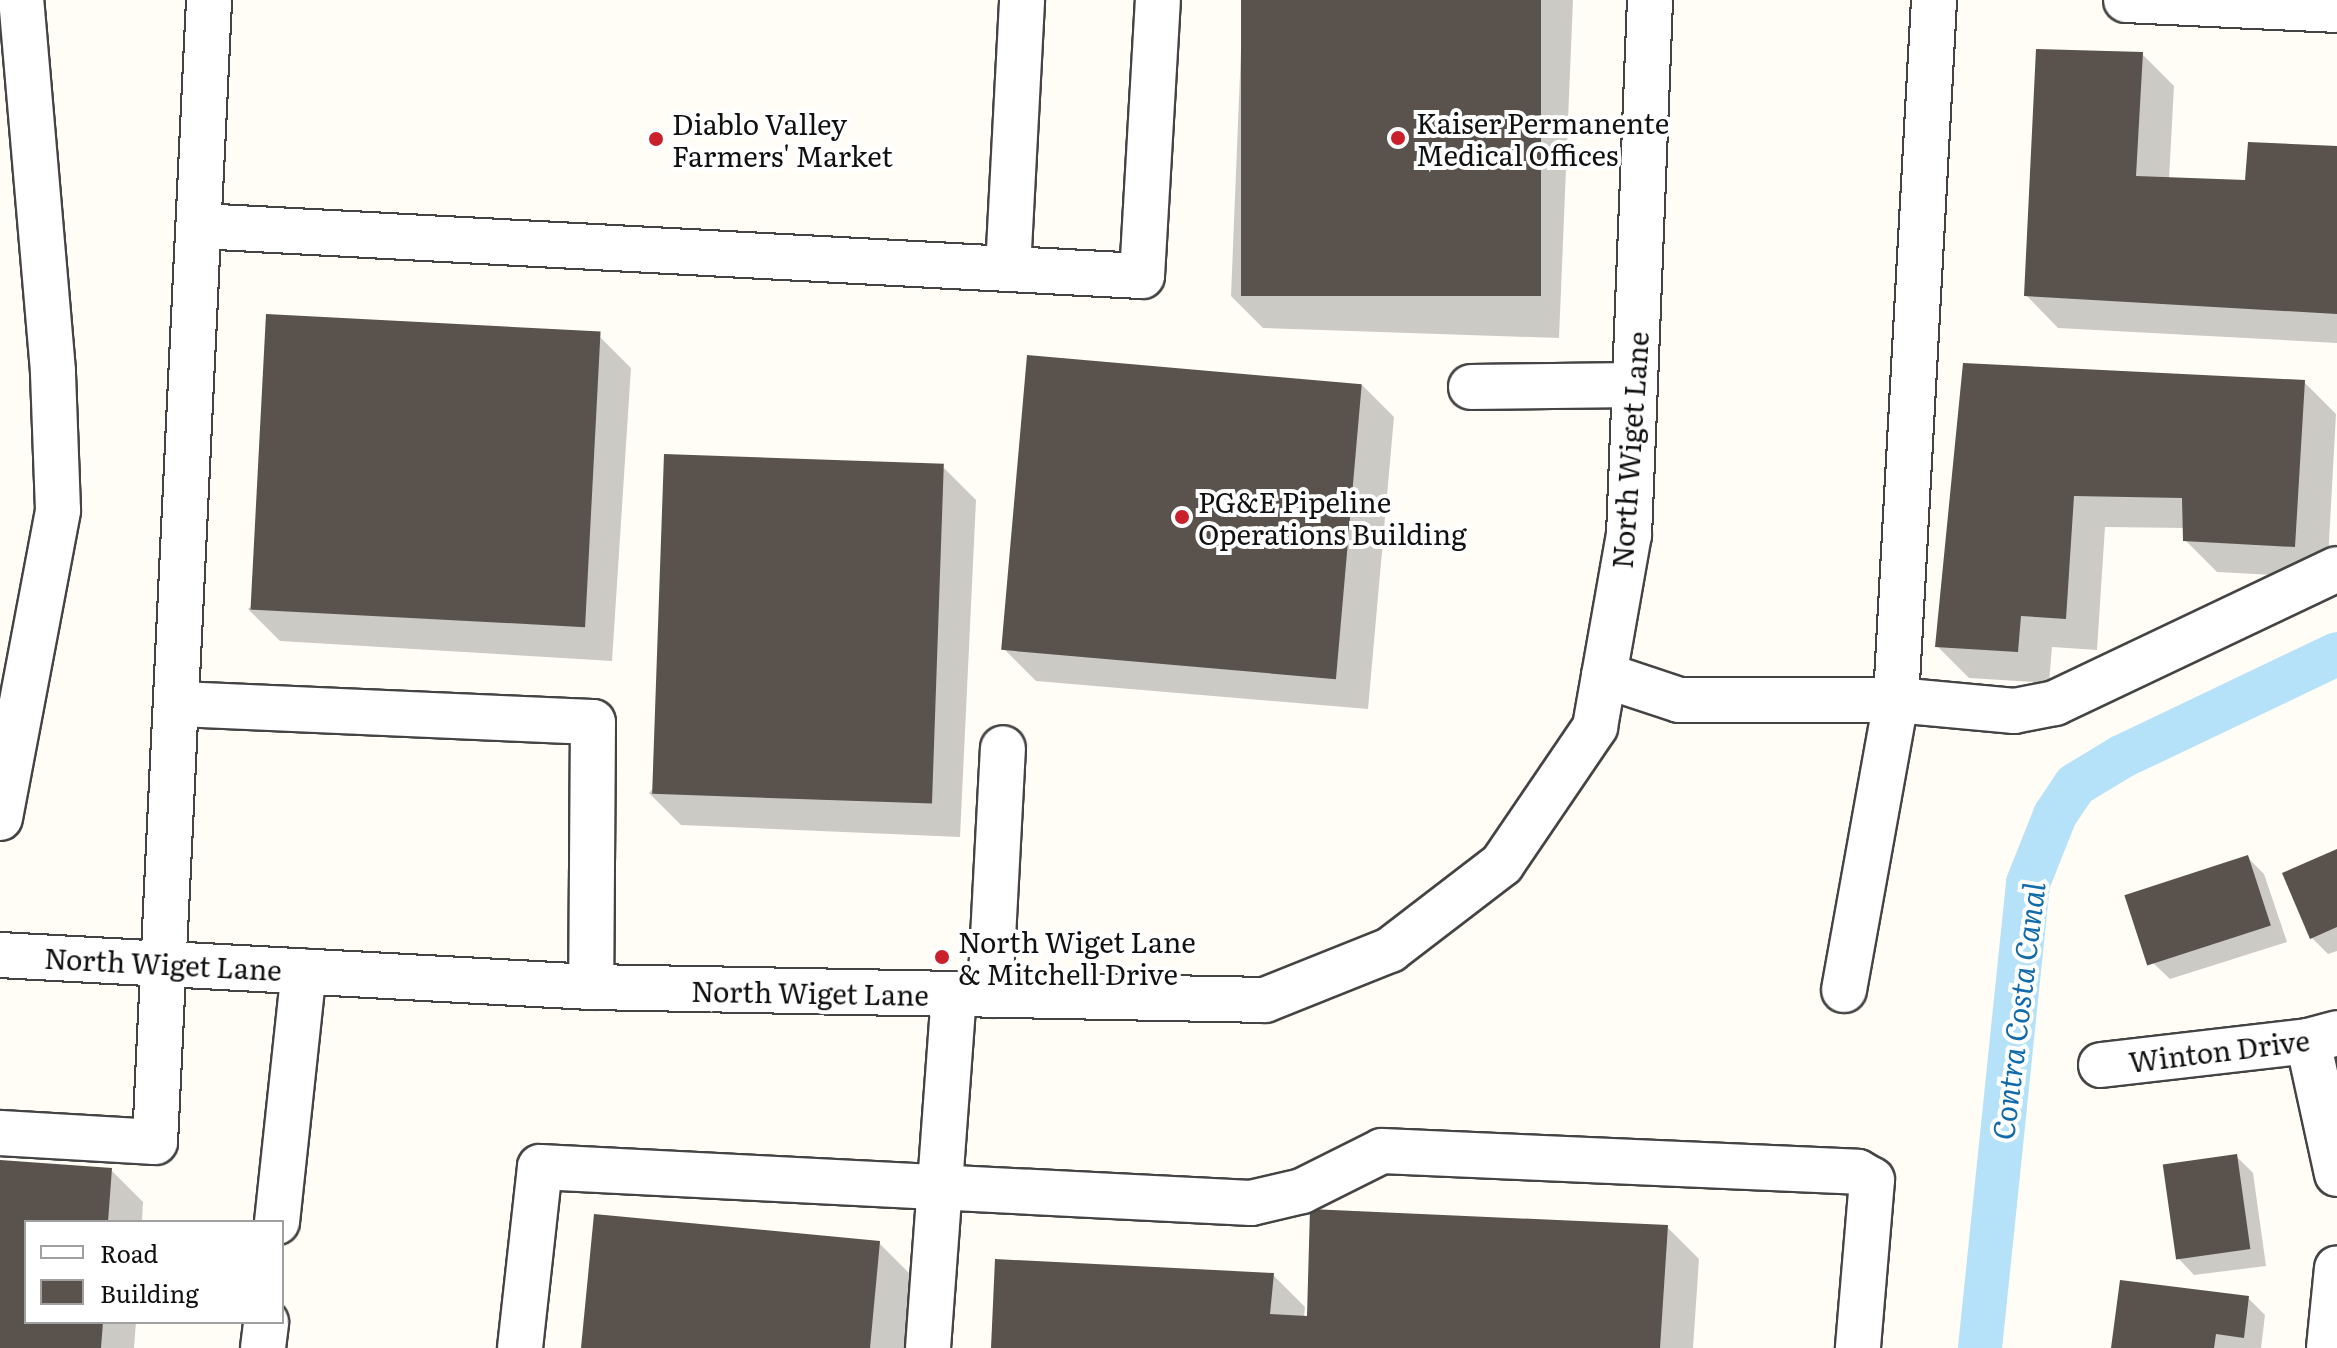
<!DOCTYPE html>
<style>
body{margin:0}
#map{position:relative;width:2337px;height:1348px;overflow:hidden;background:#fffdf5;font-family:Literata,serif}
div>[style]{position:absolute}
.shadow>*{inset:0;background:#0003}
.canal>*{height:44px;margin:-22px;padding:0 22px;transform-origin:22px;border-radius:22px;background:#b6e2f9}
.building>*{inset:0;background:#5a524c;transform-origin:0 0}
.roads{filter:drop-shadow(2px 0 #444) drop-shadow(-2px 0 #444) drop-shadow(0 2px #444) drop-shadow(0 -2px #444)}
.minor>*{height:44px;margin:-22px;padding:0 22px;transform-origin:22px;border-radius:22px;background:#fff}
.dots>*{width:22px;height:22px;translate:-50% -50%;box-sizing:border-box;border:4px solid #fff;border-radius:50%}
span{translate:-50% -50%;white-space:nowrap;text-align:center;line-height:1.15;-webkit-text-stroke:8px #fff;paint-order:stroke}
.poi-label{font-size:28px;color:#111}
.left{translate:0 -50%;text-align:left}
.street-label{font-size:28px;color:#111}
.water-label{font-size:30px;color:#116bab;font-style:italic}
.legend{position:absolute;left:24px;top:1220px;width:260px;height:104px;box-sizing:border-box;background:#fff;border:2px solid #a0a0a0;margin:0;padding:10px 14px;list-style:none;font-size:24px;color:#111}
.legend li{display:flex;align-items:center;gap:16px;height:40px}
.legend b{width:40px;border:2px solid #a0a0a0}
</style>
<div id="map">
<div class="shadow">
<div style="clip-path:polygon(1243px 0,1573px 0,1559px 338px,1263px 328px,1231px 296px)"></div>
<div style="clip-path:polygon(2142px 54px,2174px 86px,2169px 179px,2247px 182px,2337px 148px,2337px 343px,2058px 328px,2026px 295px)"></div>
<div style="clip-path:polygon(599px 336px,631px 368px,612px 661px,280px 641px,248px 609px)"></div>
<div style="clip-path:polygon(1965px 365px,2304px 382px,2336px 414px,2327px 578px,2217px 572px,2185px 540px,2185px 528px,2105px 527px,2097px 650px,2052px 647px,2049px 683px,1969px 678px,1937px 646px)"></div>
<div style="clip-path:polygon(1362px 385px,1394px 417px,1368px 709px,1036px 681px,1004px 649px)"></div>
<div style="clip-path:polygon(944px 468px,976px 500px,960px 837px,681px 825px,649px 793px)"></div>
<div style="clip-path:polygon(2337px 851px,2337px 951px,2328px 954px,2312px 938px)"></div>
<div style="clip-path:polygon(2247px 857px,2264px 874px,2287px 942px,2170px 979px,2153px 963px)"></div>
<div style="clip-path:polygon(2236px 1156px,2253px 1173px,2266px 1266px,2194px 1275px,2178px 1258px)"></div>
<div style="clip-path:polygon(0 1162px,111px 1170px,143px 1202px,142px 1222px,26px 1222px,26px 1322px,136px 1322px,134px 1348px,0 1348px)"></div>
<div style="clip-path:polygon(1667px 1227px,1699px 1259px,1693px 1348px,993px 1348px,1273px 1275px,1305px 1307px,1304px 1317px)"></div>
<div style="clip-path:polygon(879px 1243px,911px 1275px,904px 1348px,583px 1348px)"></div>
<div style="clip-path:polygon(2248px 1298px,2265px 1315px,2261px 1348px,2113px 1348px)"></div>
</div>
<div class="canal">
<div style="left:1980px;top:1348px;width:467px;rotate:-84.1deg"></div>
<div style="left:2028px;top:883px;width:73px;rotate:-68.3deg"></div>
<div style="left:2055px;top:815px;width:36px;rotate:-56deg"></div>
<div style="left:2075px;top:785px;width:54px;rotate:-31.3deg"></div>
<div style="left:2121px;top:757px;width:239px;rotate:-25.5deg"></div>
</div>
<div class="building">
<div style="left:1241px;top:0;width:300px;height:296px"></div>
<div style="clip-path:polygon(2036px 49px,2143px 52px,2136px 176px,2245px 180px,2248px 142px,2337px 146px,2337px 314px,2024px 296px)"></div>
<div style="left:266px;top:314px;width:335px;height:296px;rotate:3deg"></div>
<div style="left:1027px;top:355px;width:336px;height:296px;rotate:5deg"></div>
<div style="clip-path:polygon(1963px 363px,2305px 380px,2295px 547px,2183px 541px,2182px 498px,2074px 496px,2066px 619px,2021px 616px,2018px 652px,1935px 647px)"></div>
<div style="left:664px;top:454px;width:280px;height:340px;rotate:2deg"></div>
<div style="clip-path:polygon(2337px 849px,2337px 927px,2310px 939px,2282px 873px)"></div>
<div style="left:2248px;top:855px;width:74px;height:130px;rotate:72deg"></div>
<div style="left:2237px;top:1154px;width:96px;height:75px;rotate:82deg"></div>
<div style="clip-path:polygon(0 1160px,112px 1168px,108px 1222px,26px 1222px,26px 1322px,103px 1322px,101px 1348px,0 1348px)"></div>
<div style="clip-path:polygon(1310px 1209px,1668px 1225px,1660px 1348px,991px 1348px,995px 1259px,1274px 1273px,1270px 1314px,1307px 1316px)"></div>
<div style="clip-path:polygon(594px 1214px,880px 1241px,870px 1348px,581px 1348px)"></div>
<div style="clip-path:polygon(2120px 1280px,2249px 1296px,2244px 1338px,2216px 1334px,2214px 1348px,2111px 1348px)"></div>
</div>
<div class="roads">
<div class="minor">
<div style="left:2126px;top:0;width:211px;rotate:2.7deg"></div>
<div style="left:199px;top:226px;width:944px;rotate:3.04deg"></div>
<div style="left:1142px;top:276px;width:276px;rotate:-86.7deg"></div>
<div style="left:1008px;top:269px;width:269px;rotate:-87deg"></div>
<div style="left:1471px;top:387px;width:164px;rotate:-0.7deg"></div>
<div style="left:1604px;top:675px;width:79px;rotate:18.4deg"></div>
<div style="left:1679px;top:700px;width:217px"></div>
<div style="left:1896px;top:700px;width:119px;rotate:5.3deg"></div>
<div style="left:2014px;top:711px;width:42px;rotate:-11deg"></div>
<div style="left:2055px;top:703px;width:312px;rotate:-25.4deg"></div>
<div style="left:178px;top:704px;width:415px;rotate:2.5deg"></div>
<div style="left:593px;top:722px;width:265px;rotate:90.4deg"></div>
<div style="left:0;top:818px;width:313px;rotate:-79.3deg"></div>
<div style="left:58px;top:510px;width:139px;rotate:-92.1deg"></div>
<div style="left:53px;top:371px;width:372px;rotate:-94.9deg"></div>
<div style="left:0;top:955px;width:592px;rotate:3.1deg"></div>
<div style="left:591px;top:987px;width:674px;rotate:1.1deg"></div>
<div style="left:1265px;top:1000px;width:135px;rotate:-21.8deg"></div>
<div style="left:1390px;top:950px;width:141px;rotate:-37.5deg"></div>
<div style="left:1502px;top:864px;width:166px;rotate:-55.8deg"></div>
<div style="left:1595px;top:727px;width:195px;rotate:-80deg"></div>
<div style="left:1629px;top:535px;width:535px;rotate:-87.75deg"></div>
<div style="left:1844px;top:990px;width:295px;rotate:-79.8deg"></div>
<div style="left:1896px;top:700px;width:701px;rotate:-86.89deg"></div>
<div style="left:990px;top:995px;width:247px;rotate:-87deg"></div>
<div style="left:2308px;top:1041px;width:136px;rotate:77.7deg"></div>
<div style="left:2101px;top:1065px;width:208px;rotate:-6.6deg"></div>
<div style="left:2308px;top:1041px;width:30px;rotate:-15deg"></div>
<div style="left:0;top:1133px;width:155px;rotate:3.3deg"></div>
<div style="left:155px;top:1142px;width:1143px;rotate:-87.29deg"></div>
<div style="left:277px;top:1222px;width:252px;rotate:-83.9deg"></div>
<div style="left:263px;top:1348px;width:26px;rotate:-83deg"></div>
<div style="left:520px;top:1348px;width:182px;rotate:-83.7deg"></div>
<div style="left:540px;top:1167px;width:712px;rotate:2.9deg"></div>
<div style="left:1251px;top:1203px;width:52px;rotate:-13.2deg"></div>
<div style="left:1302px;top:1191px;width:89px;rotate:-26.6deg"></div>
<div style="left:1382px;top:1151px;width:476px;rotate:2.5deg"></div>
<div style="left:1858px;top:1172px;width:16px;rotate:30deg"></div>
<div style="left:1872px;top:1180px;width:169px;rotate:94.8deg"></div>
<div style="left:928px;top:1348px;width:354px;rotate:-85.8deg"></div>
<div style="left:2329px;top:1348px;width:80px;rotate:-84.3deg"></div>
</div>
</div>
<div class="dots">
<div style="left:1398px;top:138px;background:#ca202b"></div>
<div style="left:656px;top:139px;background:#ca202b"></div>
<div style="left:1182px;top:517px;background:#ca202b"></div>
<div style="left:942px;top:957px;background:#ca202b"></div>
</div>
<div class="poi-label">
<span class="left" style="left:1416px;top:138px">Kaiser Permanente<br>Medical Offices</span>
<span class="left" style="left:672px;top:139px">Diablo Valley<br>Farmers' Market</span>
<span class="left" style="left:1198px;top:517px">PG&amp;E Pipeline<br>Operations Building</span>
<span class="left" style="left:958px;top:957px">North Wiget Lane<br>&amp; Mitchell Drive</span>
</div>
<div class="street-label">
<span style="left:1629px;top:450px;rotate:-86deg">North Wiget Lane</span>
<span style="left:163px;top:963px;rotate:3deg">North Wiget Lane</span>
<span style="left:810px;top:992px;rotate:1deg">North Wiget Lane</span>
<span style="left:2219px;top:1050px;rotate:-7deg">Winton Drive</span>
</div>
<div class="water-label">
<span style="left:2017px;top:1011px;rotate:-83deg">Contra Costa Canal</span>
</div>
<ul class="legend">
<li><b style="height:10px;background:#fff"></b>Road</li>
<li><b style="height:22px;background:#5a524c"></b>Building</li>
</ul>
</div>
